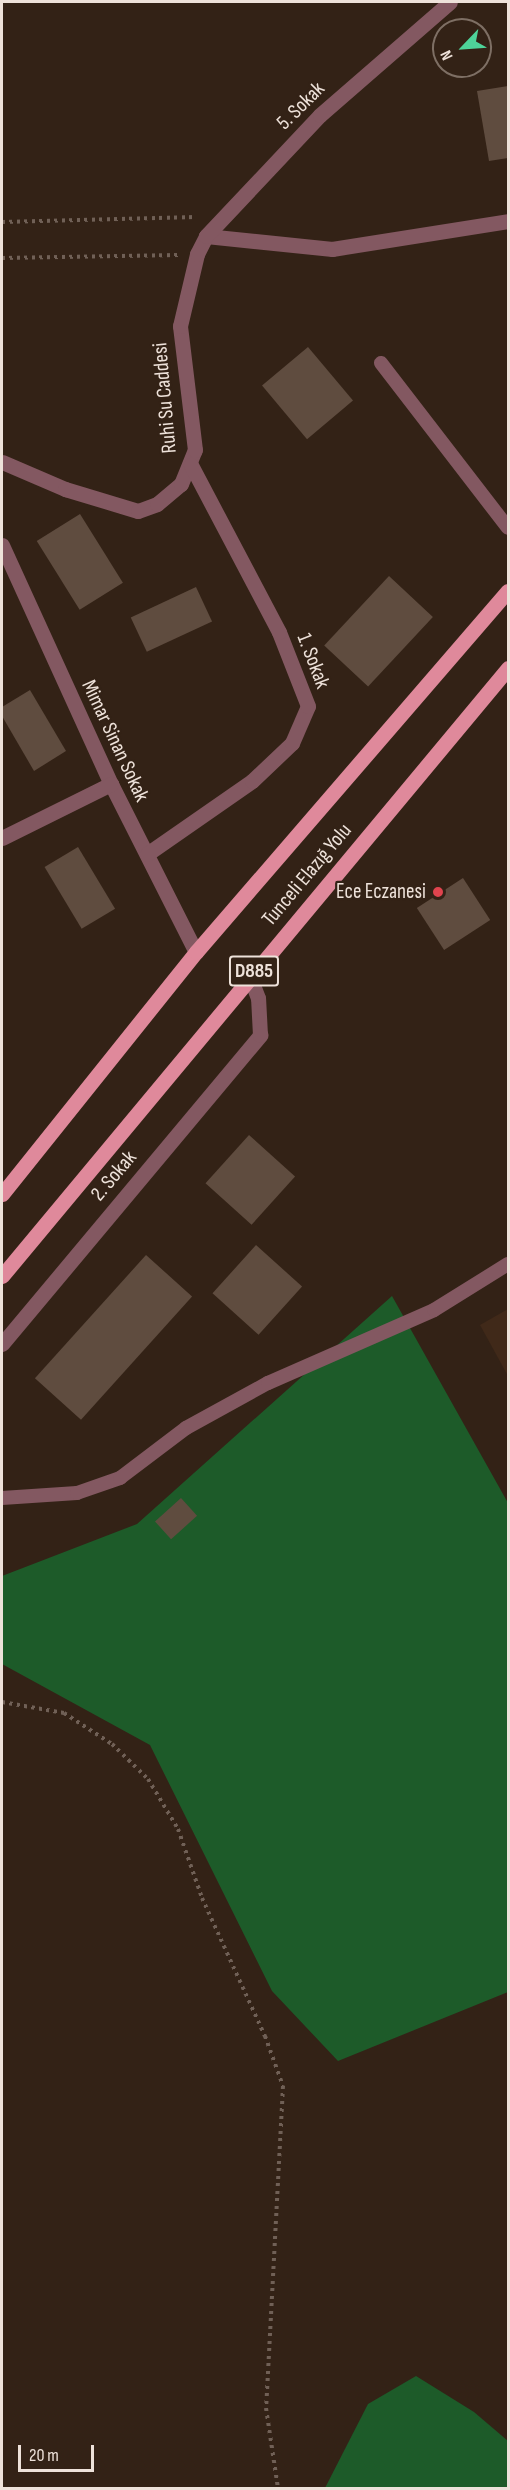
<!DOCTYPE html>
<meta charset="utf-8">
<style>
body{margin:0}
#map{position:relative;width:510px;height:2490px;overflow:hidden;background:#332216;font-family:"Sofia Sans Condensed",sans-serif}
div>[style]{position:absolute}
.built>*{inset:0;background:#402919}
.forest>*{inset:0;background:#1d5b29}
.building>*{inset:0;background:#5f4c3f;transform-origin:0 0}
.path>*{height:4px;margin-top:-2px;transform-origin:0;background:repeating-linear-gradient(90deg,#706056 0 3px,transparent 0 7.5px)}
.service>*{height:14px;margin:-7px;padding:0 7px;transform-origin:7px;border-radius:7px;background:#835861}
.minor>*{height:15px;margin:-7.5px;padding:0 7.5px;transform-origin:7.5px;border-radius:7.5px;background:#835861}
.primary>*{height:15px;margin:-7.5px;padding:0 7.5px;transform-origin:7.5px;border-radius:7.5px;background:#df899b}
.dots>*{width:16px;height:16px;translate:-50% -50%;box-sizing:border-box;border:3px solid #332216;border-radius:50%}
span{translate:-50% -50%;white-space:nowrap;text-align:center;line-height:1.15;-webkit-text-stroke:4.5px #332216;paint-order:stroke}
.shield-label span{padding:2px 4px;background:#332216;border:2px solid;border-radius:4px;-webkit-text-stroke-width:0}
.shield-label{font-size:20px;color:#eee2da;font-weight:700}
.street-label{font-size:21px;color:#eee2da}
.poi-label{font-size:21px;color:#eee2da}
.right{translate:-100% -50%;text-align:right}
.frame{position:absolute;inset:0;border:3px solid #eee2da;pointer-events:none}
.north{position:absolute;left:432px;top:18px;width:60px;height:60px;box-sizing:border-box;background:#332216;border:2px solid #7e6f64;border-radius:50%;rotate:245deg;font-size:16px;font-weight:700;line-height:24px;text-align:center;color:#eee2da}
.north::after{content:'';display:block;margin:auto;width:21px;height:27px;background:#4ed399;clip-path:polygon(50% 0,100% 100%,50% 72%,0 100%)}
.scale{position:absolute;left:18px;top:2445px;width:76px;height:27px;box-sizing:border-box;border:3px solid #eee2da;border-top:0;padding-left:8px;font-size:18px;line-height:21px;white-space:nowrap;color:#eee2da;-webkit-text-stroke:4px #332216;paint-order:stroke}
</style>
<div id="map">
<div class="built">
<div style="clip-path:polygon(508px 1309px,508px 1376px,480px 1325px)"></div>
</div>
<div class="forest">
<div style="clip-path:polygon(392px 1296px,508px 1503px,508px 1992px,338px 2061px,272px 1991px,150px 1745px,2px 1664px,2px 1576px,137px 1524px)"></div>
<div style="clip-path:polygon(416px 2376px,474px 2412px,508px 2441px,508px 2488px,325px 2488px,368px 2404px)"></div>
</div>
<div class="building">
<div style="clip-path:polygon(508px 86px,508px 158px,489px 161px,477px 91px)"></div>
<div style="left:308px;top:347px;width:70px;height:60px;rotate:50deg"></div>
<div style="left:80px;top:514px;width:81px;height:51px;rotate:58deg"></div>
<div style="left:389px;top:576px;width:60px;height:95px;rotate:43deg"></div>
<div style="left:196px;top:587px;width:38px;height:72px;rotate:65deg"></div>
<div style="clip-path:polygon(30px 690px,66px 751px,34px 771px,2px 716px,2px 707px)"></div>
<div style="left:78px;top:847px;width:72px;height:39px;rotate:59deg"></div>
<div style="left:463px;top:878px;width:50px;height:55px;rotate:57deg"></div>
<div style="left:249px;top:1135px;width:62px;height:65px;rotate:42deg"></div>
<div style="left:256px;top:1245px;width:62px;height:65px;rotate:42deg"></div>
<div style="left:146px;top:1255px;width:62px;height:166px;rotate:42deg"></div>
<div style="left:181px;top:1498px;width:24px;height:35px;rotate:48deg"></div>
</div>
<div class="path">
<div style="left:2px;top:222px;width:194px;rotate:-1.5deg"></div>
<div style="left:2px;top:258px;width:177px;rotate:-1deg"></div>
<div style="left:2px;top:1702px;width:63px;rotate:10.1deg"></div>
<div style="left:64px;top:1713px;width:57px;rotate:32.9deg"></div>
<div style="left:112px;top:1744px;width:50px;rotate:44.2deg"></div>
<div style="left:148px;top:1779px;width:58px;rotate:59deg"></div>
<div style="left:178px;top:1829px;width:73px;rotate:70.8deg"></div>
<div style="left:202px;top:1898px;width:152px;rotate:65.5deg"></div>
<div style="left:265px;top:2036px;width:53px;rotate:70.2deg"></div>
<div style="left:283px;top:2086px;width:322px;rotate:93deg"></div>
<div style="left:266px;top:2408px;width:81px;rotate:81.5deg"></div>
</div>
<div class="service">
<div style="left:381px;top:363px;width:208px;rotate:52.4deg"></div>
<div style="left:2px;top:1498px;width:75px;rotate:-3.8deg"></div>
<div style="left:77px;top:1493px;width:46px;rotate:-19.2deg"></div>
<div style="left:120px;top:1478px;width:83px;rotate:-37.1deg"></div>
<div style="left:186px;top:1428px;width:94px;rotate:-28.8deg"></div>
<div style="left:268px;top:1383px;width:181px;rotate:-23.7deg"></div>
<div style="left:434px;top:1310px;width:87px;rotate:-31.9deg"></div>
</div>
<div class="minor">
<div style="left:206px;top:236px;width:127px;rotate:5.9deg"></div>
<div style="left:332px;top:249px;width:178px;rotate:-9deg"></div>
<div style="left:2px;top:462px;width:69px;rotate:23.2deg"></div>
<div style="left:65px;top:489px;width:76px;rotate:16.8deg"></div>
<div style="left:138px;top:511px;width:20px;rotate:-20deg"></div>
<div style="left:157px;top:504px;width:31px;rotate:-40deg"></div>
<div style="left:181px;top:484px;width:37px;rotate:-68deg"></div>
<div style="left:195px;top:450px;width:125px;rotate:-96.9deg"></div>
<div style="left:180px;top:326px;width:74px;rotate:-76.7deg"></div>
<div style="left:197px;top:254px;width:20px;rotate:-63deg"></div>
<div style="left:206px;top:236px;width:166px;rotate:-46.7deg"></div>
<div style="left:320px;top:115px;width:172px;rotate:-41deg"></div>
<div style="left:2px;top:545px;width:263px;rotate:65.5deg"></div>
<div style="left:111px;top:784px;width:188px;rotate:63.2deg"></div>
<div style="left:2px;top:838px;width:122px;rotate:-26.4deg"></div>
<div style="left:147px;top:854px;width:128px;rotate:-34.8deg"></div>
<div style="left:252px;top:781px;width:55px;rotate:-43.5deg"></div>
<div style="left:292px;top:743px;width:40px;rotate:-66.6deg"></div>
<div style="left:308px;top:706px;width:79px;rotate:-111.4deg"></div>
<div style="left:279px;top:632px;width:189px;rotate:-117.8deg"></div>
<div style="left:2px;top:1344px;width:403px;rotate:-50.1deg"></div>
<div style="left:260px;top:1035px;width:37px;rotate:-93deg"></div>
<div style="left:258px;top:998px;width:22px;rotate:-111deg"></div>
</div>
<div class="primary">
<div style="left:2px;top:1194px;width:310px;rotate:-51.3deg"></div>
<div style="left:196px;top:952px;width:477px;rotate:-49.2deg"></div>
<div style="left:2px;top:1276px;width:791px;rotate:-50.23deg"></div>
</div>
<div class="dots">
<div style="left:438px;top:892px;background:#e0444e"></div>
</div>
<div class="shield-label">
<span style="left:254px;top:971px">D885</span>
</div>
<div class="street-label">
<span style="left:301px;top:106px;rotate:-45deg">5. Sokak</span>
<span style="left:165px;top:398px;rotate:-95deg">Ruhi Su Caddesi</span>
<span style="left:313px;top:661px;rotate:69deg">1. Sokak</span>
<span style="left:115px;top:741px;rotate:65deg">Mimar Sinan Sokak</span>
<span style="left:307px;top:875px;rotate:-50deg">Tunceli Elazığ Yolu</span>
<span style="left:114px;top:1176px;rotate:-50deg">2. Sokak</span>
</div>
<div class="poi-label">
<span class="right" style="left:426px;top:892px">Ece Eczanesi</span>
</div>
<div class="frame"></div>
<div class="north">N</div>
<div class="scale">20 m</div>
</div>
